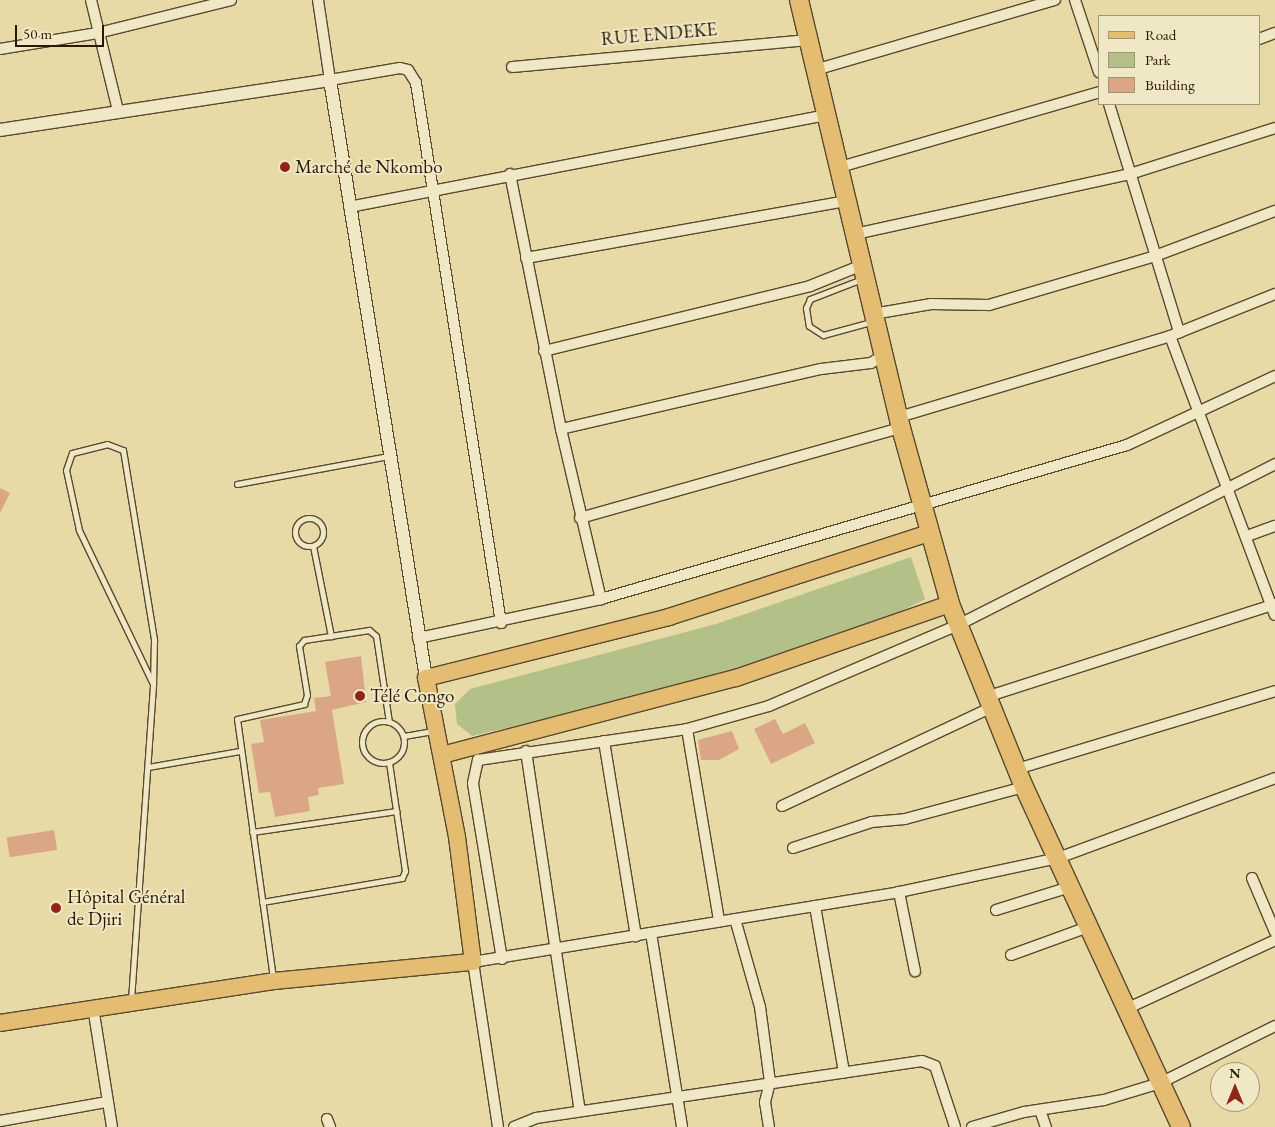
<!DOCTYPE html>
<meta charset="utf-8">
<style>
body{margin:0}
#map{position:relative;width:1275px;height:1127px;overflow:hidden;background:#e8daa6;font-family:"EB Garamond",serif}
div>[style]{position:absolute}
.green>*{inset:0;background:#b3c088}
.building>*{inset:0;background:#daa686;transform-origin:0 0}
.roads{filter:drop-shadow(1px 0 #58492f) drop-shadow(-1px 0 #58492f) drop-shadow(0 1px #58492f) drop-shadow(0 -1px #58492f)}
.service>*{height:5px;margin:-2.5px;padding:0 2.5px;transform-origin:2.5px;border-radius:2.5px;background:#f0e7c5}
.service>.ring{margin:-2.5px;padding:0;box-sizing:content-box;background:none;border:5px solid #f0e7c5;border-radius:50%}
.minor>*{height:10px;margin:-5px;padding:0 5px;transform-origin:5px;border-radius:5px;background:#f0e7c5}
.tertiary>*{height:12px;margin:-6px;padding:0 6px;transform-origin:6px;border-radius:6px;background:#f0e7c5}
.primary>*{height:16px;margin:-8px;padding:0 8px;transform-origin:8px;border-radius:8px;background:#e4bd73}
.trunk>*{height:18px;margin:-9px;padding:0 9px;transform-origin:9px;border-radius:9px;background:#e4bd73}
.dots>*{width:14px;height:14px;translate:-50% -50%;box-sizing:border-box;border:2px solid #f0e7c5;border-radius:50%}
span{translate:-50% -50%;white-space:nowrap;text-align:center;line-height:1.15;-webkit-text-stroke:4px #f0e7c5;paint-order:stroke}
.street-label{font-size:19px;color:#281907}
.poi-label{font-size:19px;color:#281907}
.left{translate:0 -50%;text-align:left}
.legend{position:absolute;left:1098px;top:15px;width:162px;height:90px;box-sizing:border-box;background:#f0e7c5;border:1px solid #a09579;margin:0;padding:6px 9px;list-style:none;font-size:15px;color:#281907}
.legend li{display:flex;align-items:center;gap:10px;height:25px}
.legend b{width:25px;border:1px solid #a09579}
.north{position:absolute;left:1210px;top:1062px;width:50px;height:50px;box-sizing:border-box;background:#f0e7c5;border:1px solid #a09579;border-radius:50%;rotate:0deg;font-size:14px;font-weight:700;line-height:20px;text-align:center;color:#281907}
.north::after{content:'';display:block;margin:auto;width:18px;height:22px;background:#8f2418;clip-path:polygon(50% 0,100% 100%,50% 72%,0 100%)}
.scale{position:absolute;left:15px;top:25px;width:89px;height:22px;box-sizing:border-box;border:2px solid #281907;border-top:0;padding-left:6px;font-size:15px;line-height:18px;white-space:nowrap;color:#281907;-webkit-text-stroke:4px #f0e7c5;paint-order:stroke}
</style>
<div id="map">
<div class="green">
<div style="clip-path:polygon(911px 557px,925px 599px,896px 614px,739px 669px,597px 707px,472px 736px,457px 724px,455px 704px,470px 689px,716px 624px)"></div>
</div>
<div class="building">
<div style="clip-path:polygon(0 488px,10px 493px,0 513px)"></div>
<div style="clip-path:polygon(361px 656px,366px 702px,332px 710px,344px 784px,318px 788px,319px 795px,308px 797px,310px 811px,275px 817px,270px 792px,259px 793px,251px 744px,264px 742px,260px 720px,316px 711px,314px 698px,331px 696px,325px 662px)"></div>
<div style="clip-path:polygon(775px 719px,783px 734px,805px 723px,815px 743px,771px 764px,754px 729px)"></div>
<div style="clip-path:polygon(732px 731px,739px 749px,719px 760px,701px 760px,698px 740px)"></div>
<div style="left:54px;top:830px;width:20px;height:48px;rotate:81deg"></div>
</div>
<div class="roads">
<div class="service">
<div style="left:862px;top:279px;width:56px;rotate:159deg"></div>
<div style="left:810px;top:299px;width:10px;rotate:114deg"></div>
<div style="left:806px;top:308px;width:18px;rotate:81deg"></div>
<div style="left:809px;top:326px;width:17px;rotate:33deg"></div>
<div style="left:823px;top:335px;width:50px;rotate:-15.2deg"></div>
<div style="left:237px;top:484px;width:154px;rotate:-10.5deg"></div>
<div class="ring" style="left:295px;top:518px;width:23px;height:23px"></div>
<div style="left:313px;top:546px;width:92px;rotate:78.7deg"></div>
<div class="ring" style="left:362px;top:721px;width:37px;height:37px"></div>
<div style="left:404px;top:736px;width:29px;rotate:-10deg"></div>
<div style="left:148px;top:767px;width:93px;rotate:-9.9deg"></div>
<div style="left:252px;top:832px;width:146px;rotate:-8.3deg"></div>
<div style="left:262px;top:902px;width:142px;rotate:-9.7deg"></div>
<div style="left:402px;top:878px;width:8px;rotate:-67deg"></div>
<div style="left:405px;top:871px;width:110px;rotate:-98.4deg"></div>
<div style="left:273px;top:978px;width:261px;rotate:-97.9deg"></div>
<div style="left:237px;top:719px;width:69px;rotate:-12.6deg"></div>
<div style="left:304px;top:704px;width:9px;rotate:-72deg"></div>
<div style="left:307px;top:695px;width:50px;rotate:-99.3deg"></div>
<div style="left:299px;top:646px;width:8px;rotate:-50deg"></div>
<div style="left:304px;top:640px;width:66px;rotate:-8.7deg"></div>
<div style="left:369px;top:630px;width:9px;rotate:41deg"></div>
<div style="left:376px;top:636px;width:87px;rotate:81.4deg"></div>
<div style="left:131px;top:1000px;width:317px;rotate:-86deg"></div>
<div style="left:153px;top:684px;width:171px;rotate:-115.7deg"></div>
<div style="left:79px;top:530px;width:61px;rotate:-102.2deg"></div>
<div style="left:66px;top:470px;width:18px;rotate:-71deg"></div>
<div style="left:72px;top:453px;width:36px;rotate:-14deg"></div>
<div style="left:107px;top:444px;width:17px;rotate:21deg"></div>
<div style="left:123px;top:450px;width:193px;rotate:80.7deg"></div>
<div style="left:154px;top:640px;width:44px;rotate:91.3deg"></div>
</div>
<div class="minor">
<div style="left:91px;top:0;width:114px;rotate:76.3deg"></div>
<div style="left:318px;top:0;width:81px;rotate:81.5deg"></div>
<div style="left:330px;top:80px;width:71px;rotate:-9.7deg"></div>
<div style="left:400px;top:68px;width:8px;rotate:14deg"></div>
<div style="left:408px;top:70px;width:15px;rotate:58deg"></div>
<div style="left:416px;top:83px;width:547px;rotate:81.05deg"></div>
<div style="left:1075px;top:0;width:76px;rotate:71.6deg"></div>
<div style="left:1259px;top:39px;width:17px;rotate:-21deg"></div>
<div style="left:0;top:49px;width:99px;rotate:-9.3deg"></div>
<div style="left:98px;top:33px;width:137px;rotate:-13.9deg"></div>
<div style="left:512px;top:67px;width:298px;rotate:-5.2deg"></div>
<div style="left:815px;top:70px;width:250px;rotate:-16.3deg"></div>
<div style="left:1109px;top:104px;width:239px;rotate:72.9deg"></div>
<div style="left:840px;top:167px;width:270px;rotate:-16.1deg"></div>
<div style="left:510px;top:174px;width:260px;rotate:78.7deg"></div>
<div style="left:561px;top:429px;width:175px;rotate:76.8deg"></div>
<div style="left:349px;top:207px;width:487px;rotate:-10.9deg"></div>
<div style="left:855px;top:234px;width:281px;rotate:-12.3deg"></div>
<div style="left:1130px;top:174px;width:152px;rotate:-17.6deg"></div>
<div style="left:526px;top:258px;width:326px;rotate:-10.1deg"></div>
<div style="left:873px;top:314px;width:59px;rotate:-9.8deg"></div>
<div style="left:931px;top:304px;width:58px;rotate:1deg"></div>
<div style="left:989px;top:305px;width:173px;rotate:-16.4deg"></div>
<div style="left:1155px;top:256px;width:128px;rotate:-20.6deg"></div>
<div style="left:1170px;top:336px;width:298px;rotate:69.4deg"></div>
<div style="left:544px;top:351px;width:274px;rotate:-13.7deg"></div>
<div style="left:810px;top:286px;width:56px;rotate:-22deg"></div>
<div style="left:899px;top:417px;width:283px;rotate:-16.6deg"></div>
<div style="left:1170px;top:336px;width:113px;rotate:-21.8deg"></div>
<div style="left:561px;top:429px;width:267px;rotate:-13deg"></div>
<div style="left:821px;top:369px;width:50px;rotate:-6.8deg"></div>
<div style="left:871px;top:363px;width:15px;rotate:-32deg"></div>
<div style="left:580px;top:518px;width:333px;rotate:-15.7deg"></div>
<div style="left:1247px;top:536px;width:30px;rotate:-20deg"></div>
<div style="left:418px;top:638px;width:187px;rotate:-12deg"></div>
<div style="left:601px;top:599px;width:548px;rotate:-16.32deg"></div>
<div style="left:1127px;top:445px;width:163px;rotate:-25deg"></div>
<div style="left:986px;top:697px;width:304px;rotate:-17.8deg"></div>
<div style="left:687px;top:729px;width:195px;rotate:80.5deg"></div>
<div style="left:604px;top:741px;width:198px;rotate:80.7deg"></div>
<div style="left:526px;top:751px;width:364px;rotate:81.5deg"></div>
<div style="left:1017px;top:769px;width:270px;rotate:-16.8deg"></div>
<div style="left:782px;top:806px;width:230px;rotate:-25.2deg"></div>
<div style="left:793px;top:848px;width:83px;rotate:-18.2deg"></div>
<div style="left:872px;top:822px;width:33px;rotate:-5deg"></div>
<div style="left:905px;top:819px;width:123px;rotate:-15.1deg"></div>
<div style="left:1252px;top:878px;width:59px;rotate:66.9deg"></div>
<div style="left:899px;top:892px;width:81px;rotate:78.6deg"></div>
<div style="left:815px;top:906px;width:169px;rotate:80.1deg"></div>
<div style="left:996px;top:910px;width:77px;rotate:-17.3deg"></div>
<div style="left:735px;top:919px;width:91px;rotate:74.1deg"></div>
<div style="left:760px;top:1007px;width:76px;rotate:82.4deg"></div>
<div style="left:770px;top:1082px;width:21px;rotate:104deg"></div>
<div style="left:765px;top:1102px;width:25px;rotate:81deg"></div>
<div style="left:651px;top:933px;width:196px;rotate:80.9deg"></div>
<div style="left:1011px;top:955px;width:82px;rotate:-20deg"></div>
<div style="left:502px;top:959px;width:178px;rotate:-99.4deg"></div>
<div style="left:473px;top:783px;width:24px;rotate:-78deg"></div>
<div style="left:478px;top:760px;width:211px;rotate:-8.4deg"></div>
<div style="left:687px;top:729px;width:85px;rotate:-15.7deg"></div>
<div style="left:769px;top:706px;width:206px;rotate:-23.2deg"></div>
<div style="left:958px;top:625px;width:356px;rotate:-26.9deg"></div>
<div style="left:93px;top:1007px;width:121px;rotate:81deg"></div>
<div style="left:1126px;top:1009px;width:164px;rotate:-24.8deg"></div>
<div style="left:1040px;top:1110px;width:18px;rotate:71deg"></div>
<div style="left:327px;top:1119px;width:9px;rotate:69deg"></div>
<div style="left:0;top:1121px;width:109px;rotate:-10.1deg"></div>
<div style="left:498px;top:1127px;width:167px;rotate:-98.6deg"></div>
<div style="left:473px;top:962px;width:432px;rotate:-9.3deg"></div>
<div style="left:899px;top:892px;width:163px;rotate:-12.1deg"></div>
<div style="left:1058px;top:858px;width:231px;rotate:-20.2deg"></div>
<div style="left:514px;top:1127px;width:24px;rotate:-22deg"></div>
<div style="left:536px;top:1118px;width:390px;rotate:-8.4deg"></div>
<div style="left:922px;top:1061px;width:14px;rotate:21deg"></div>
<div style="left:935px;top:1066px;width:64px;rotate:71.8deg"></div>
<div style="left:972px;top:1127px;width:54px;rotate:-16.1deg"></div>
<div style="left:1024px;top:1112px;width:81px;rotate:-8.5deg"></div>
<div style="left:1104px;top:1100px;width:59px;rotate:-16.9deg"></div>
<div style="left:1160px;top:1083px;width:128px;rotate:-26.4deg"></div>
</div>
<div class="tertiary">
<div style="left:0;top:130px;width:334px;rotate:-8.6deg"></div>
<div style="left:330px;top:80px;width:606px;rotate:80.88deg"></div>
</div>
<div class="primary">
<div style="left:442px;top:755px;width:304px;rotate:-14.7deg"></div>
<div style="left:736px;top:678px;width:226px;rotate:-19.1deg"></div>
<div style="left:0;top:1023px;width:277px;rotate:-8.7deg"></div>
<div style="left:274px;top:981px;width:200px;rotate:-5.5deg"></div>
<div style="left:473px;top:962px;width:126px;rotate:-97.3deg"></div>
<div style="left:457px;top:837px;width:162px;rotate:-101deg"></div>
<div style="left:426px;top:678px;width:251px;rotate:-14.1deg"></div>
<div style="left:669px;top:617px;width:273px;rotate:-17.9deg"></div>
</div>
<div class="trunk">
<div style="left:799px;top:0;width:440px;rotate:76.6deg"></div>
<div style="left:901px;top:428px;width:183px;rotate:74.4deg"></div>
<div style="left:950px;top:604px;width:197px;rotate:68deg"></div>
<div style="left:1024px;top:787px;width:374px;rotate:65.2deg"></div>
</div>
</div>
<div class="dots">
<div style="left:285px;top:167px;background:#8f2418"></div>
<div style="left:360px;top:696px;background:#8f2418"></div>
<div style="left:56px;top:908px;background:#8f2418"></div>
</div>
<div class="street-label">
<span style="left:659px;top:34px;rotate:-5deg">RUE ENDEKE</span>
</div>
<div class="poi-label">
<span class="left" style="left:295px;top:167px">Marché de Nkombo</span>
<span class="left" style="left:370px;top:696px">Télé Congo</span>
<span class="left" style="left:67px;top:908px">Hôpital Général<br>de Djiri</span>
</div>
<ul class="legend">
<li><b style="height:6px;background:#e4bd73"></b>Road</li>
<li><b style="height:14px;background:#b3c088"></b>Park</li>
<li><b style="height:14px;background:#daa686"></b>Building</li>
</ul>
<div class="north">N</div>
<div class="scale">50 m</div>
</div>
